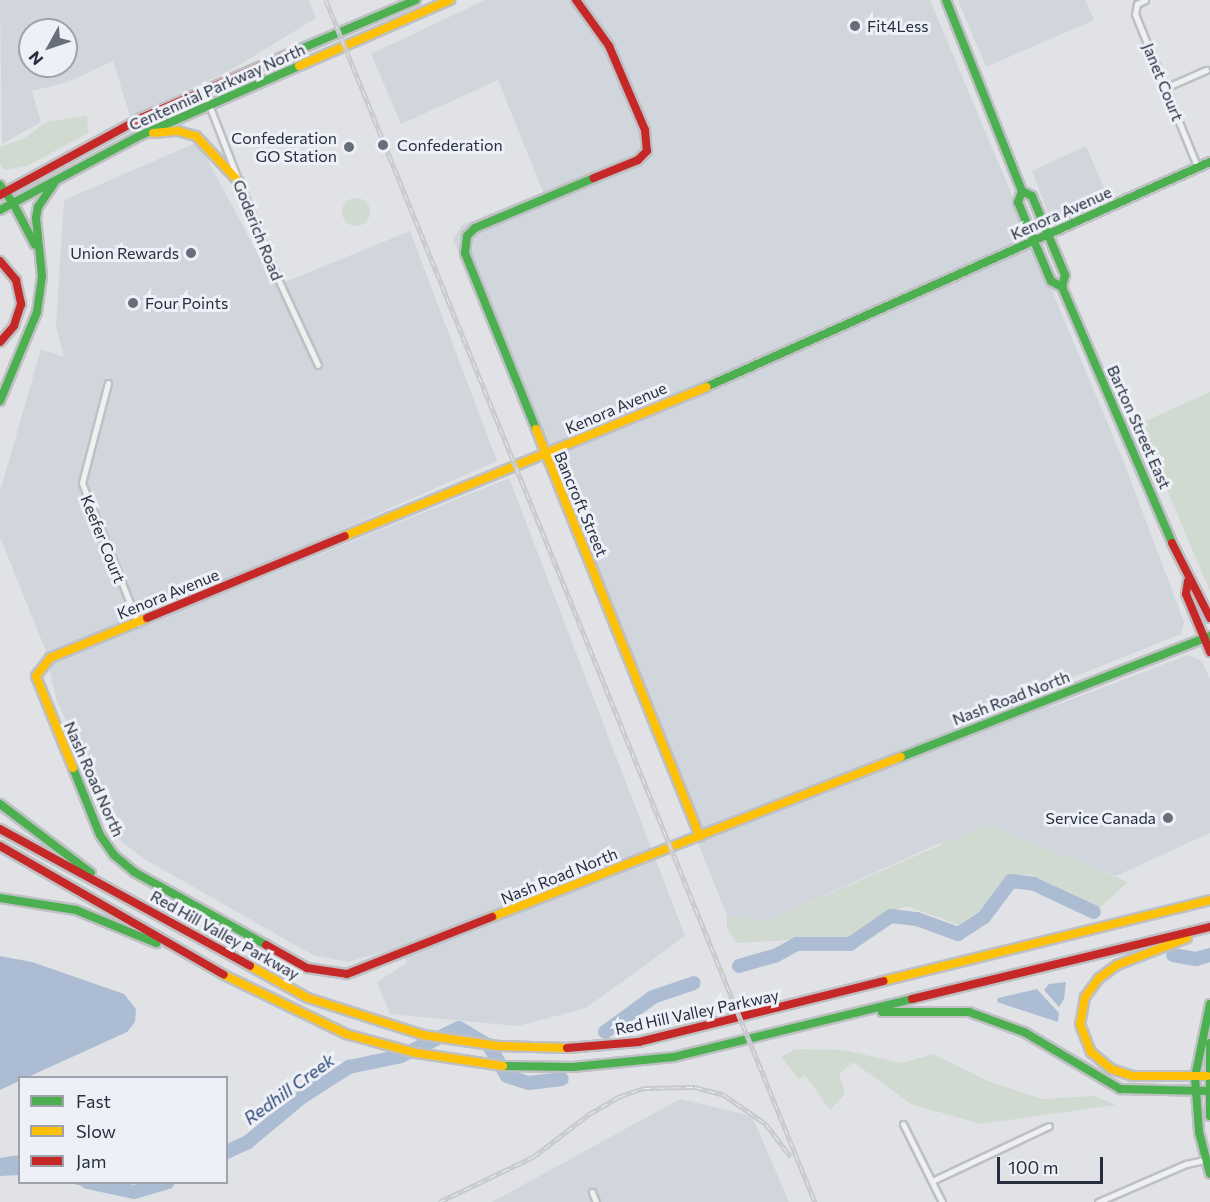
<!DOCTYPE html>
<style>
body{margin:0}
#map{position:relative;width:1210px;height:1202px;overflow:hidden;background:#e0e2e5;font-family:Commissioner,sans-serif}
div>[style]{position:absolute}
.built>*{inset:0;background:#d1d5dc}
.green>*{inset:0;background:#d0dad0}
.round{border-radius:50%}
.water>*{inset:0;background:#acbdd3}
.river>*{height:14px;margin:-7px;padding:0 7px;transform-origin:7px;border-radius:7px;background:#acbdd3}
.roads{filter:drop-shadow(2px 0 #bec0c3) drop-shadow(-2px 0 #bec0c3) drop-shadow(0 2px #bec0c3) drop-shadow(0 -2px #bec0c3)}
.street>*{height:5px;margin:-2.5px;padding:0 2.5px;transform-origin:2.5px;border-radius:2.5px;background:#eff0f2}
.fast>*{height:8px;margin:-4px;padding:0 4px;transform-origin:4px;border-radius:4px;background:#4caf50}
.slow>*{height:8px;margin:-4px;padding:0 4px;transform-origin:4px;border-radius:4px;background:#ffc107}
.jam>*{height:8px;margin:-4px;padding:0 4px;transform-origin:4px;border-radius:4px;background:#c62828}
.rail>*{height:4.5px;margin-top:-2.25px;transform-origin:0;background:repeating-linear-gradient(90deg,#edf0f6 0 7px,#c8cacd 0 14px);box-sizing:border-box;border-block:2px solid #c8cacd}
.dots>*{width:16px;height:16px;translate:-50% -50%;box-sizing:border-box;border:3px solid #edf0f6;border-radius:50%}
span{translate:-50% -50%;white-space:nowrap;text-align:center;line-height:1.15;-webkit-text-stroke:6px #edf0f6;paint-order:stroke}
.poi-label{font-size:16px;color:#262e40}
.left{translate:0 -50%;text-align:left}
.right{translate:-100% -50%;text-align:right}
.street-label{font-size:16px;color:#262e40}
.water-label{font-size:18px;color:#2d4a76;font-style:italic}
.legend{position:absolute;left:18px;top:1076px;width:210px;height:108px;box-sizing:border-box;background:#edf0f6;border:2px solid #9da2ad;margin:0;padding:8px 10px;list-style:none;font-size:18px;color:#262e40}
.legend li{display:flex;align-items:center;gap:12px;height:30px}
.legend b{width:30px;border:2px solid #9da2ad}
.north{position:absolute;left:18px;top:18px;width:60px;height:60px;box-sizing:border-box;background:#edf0f6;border:2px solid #9da2ad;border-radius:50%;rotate:230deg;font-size:16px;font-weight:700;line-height:24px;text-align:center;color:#262e40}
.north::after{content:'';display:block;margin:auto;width:21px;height:27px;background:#676d7a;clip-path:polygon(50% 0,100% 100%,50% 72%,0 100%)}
.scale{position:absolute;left:997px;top:1157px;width:106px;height:27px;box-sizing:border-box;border:3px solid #262e40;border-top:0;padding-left:8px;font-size:18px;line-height:21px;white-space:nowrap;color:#262e40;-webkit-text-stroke:4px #edf0f6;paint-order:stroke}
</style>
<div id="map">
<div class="built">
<div style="clip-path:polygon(evenodd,0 0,309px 0,316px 18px,229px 71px,130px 116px,113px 61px,68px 82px,32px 91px,41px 122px,2px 144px,0 0,30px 30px,66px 30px,66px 66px,30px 66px,30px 30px)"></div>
<div style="clip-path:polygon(485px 0,930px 0,1123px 460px,1184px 622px,1181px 634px,1049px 687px,1049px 708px,1188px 655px,1202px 661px,1210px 679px,1210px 833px,1116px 876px,1078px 863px,940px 843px,765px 922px,727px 915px,453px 239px,462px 225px,543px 192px,498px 80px,401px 124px,371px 54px)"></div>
<div style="clip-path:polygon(958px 0,1085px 0,1094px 20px,986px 67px)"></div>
<div style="clip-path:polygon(198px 142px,275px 286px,410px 231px,497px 461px,225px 581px,230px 591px,509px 478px,685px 936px,586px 1008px,518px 1026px,390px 1014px,377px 982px,407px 963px,404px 946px,348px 962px,313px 955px,146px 860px,116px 837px,56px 698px,45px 649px,0 537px,0 492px,41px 349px,64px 357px,56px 326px,64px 200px)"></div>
<div style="clip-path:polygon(1086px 146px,1110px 202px,1060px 222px,1050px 218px,1032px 171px)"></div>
<div style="clip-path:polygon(680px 1099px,752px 1116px,789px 1202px,492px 1202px)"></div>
</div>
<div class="green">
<div style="clip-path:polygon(87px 116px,88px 133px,27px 166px,4px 170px,0 164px,0 147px,25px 138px,46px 122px)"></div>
<div class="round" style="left:342px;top:198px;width:28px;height:28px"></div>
<div style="clip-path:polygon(1210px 392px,1210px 591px,1139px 424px)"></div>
<div style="clip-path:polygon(986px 825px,1128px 882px,1100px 907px,1030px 874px,1005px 879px,979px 911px,959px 925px,907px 906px,882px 915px,847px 937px,736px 943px,727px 928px,727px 915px,765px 922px)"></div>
<div style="clip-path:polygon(795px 1049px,842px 1050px,902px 1063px,933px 1054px,988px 1081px,1042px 1099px,1094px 1096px,1116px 1105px,981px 1124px,911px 1104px,853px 1062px,839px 1074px,845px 1094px,830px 1110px,805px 1075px,799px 1079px,781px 1057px)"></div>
</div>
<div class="water">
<div style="clip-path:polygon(0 956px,32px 962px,124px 994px,136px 1009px,135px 1022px,127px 1032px,28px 1077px,20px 1078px,19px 1081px,0 1090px)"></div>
<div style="clip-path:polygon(1066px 982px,1064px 999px,1059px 1007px,1044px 990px,1049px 984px)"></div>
<div style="clip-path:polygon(1037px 989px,1059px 1013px,1058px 1022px,997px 1002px,998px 998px)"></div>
<div style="clip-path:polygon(19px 1155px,19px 1175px,0 1176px,0 1158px)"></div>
<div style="clip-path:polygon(69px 1183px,124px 1183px,132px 1185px,135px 1197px)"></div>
</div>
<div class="river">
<div style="left:1173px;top:955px;width:23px;rotate:10deg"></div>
<div style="left:1196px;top:959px;width:15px;rotate:-16deg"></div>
<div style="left:739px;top:966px;width:37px;rotate:-16deg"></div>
<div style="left:775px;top:956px;width:25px;rotate:-29deg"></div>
<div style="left:797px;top:944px;width:53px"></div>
<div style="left:850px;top:944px;width:50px;rotate:-34.3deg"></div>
<div style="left:891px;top:916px;width:26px;rotate:7deg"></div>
<div style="left:917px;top:919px;width:44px;rotate:20.1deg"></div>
<div style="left:958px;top:934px;width:31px;rotate:-33deg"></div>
<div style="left:984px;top:917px;width:45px;rotate:-53.1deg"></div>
<div style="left:1011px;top:881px;width:23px;rotate:7deg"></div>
<div style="left:1034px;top:884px;width:66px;rotate:25deg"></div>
<div style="left:605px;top:1032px;width:59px;rotate:-36.1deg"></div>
<div style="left:653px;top:997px;width:43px;rotate:-18.9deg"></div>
<div style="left:226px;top:1152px;width:24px;rotate:-24deg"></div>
<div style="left:248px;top:1142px;width:70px;rotate:-39.8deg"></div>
<div style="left:302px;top:1097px;width:56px;rotate:-32.6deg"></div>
<div style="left:349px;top:1067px;width:53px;rotate:-11.9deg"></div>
<div style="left:401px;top:1056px;width:64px;rotate:-25.8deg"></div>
<div style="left:459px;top:1028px;width:35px;rotate:31deg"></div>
<div style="left:489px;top:1046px;width:35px;rotate:59deg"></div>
<div style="left:507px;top:1076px;width:23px;rotate:18deg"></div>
<div style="left:529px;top:1083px;width:33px;rotate:-7deg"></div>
<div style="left:87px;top:1182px;width:48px;rotate:12deg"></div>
<div style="left:134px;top:1192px;width:35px;rotate:-16deg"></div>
</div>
<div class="roads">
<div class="street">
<div style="left:1145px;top:0;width:9px;rotate:153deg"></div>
<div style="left:1137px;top:4px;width:10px;rotate:101deg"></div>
<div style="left:1135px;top:14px;width:166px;rotate:67.8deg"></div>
<div style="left:1165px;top:88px;width:45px;rotate:-23.7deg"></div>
<div style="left:204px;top:92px;width:187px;rotate:68.7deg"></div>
<div style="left:272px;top:266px;width:109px;rotate:65.1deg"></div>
<div style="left:108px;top:383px;width:103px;rotate:104.6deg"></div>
<div style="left:82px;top:483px;width:151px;rotate:68.2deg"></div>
<div style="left:903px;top:1124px;width:87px;rotate:63.4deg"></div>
<div style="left:932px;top:1181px;width:129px;rotate:-25.2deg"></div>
<div style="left:592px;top:1192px;width:11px;rotate:68deg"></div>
<div style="left:1098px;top:1202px;width:96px;rotate:-23.4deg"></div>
<div style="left:1186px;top:1164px;width:19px;rotate:-12deg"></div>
</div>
<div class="fast">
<div style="left:946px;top:0;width:206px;rotate:68.3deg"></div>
<div style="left:1022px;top:191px;width:12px;rotate:110deg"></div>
<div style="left:1018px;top:202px;width:42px;rotate:67.7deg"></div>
<div style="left:1034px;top:241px;width:43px;rotate:67deg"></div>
<div style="left:1051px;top:281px;width:13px;rotate:29deg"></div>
<div style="left:1062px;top:287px;width:279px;rotate:66.7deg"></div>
<div style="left:298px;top:50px;width:128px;rotate:-23deg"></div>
<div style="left:0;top:185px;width:22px;rotate:54deg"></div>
<div style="left:1022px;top:191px;width:11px;rotate:27deg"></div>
<div style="left:1032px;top:196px;width:86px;rotate:67.3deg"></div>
<div style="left:1065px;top:275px;width:12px;rotate:104deg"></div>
<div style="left:13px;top:203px;width:47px;rotate:62.4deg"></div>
<div style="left:0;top:210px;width:157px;rotate:-28deg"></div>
<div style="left:139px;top:136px;width:175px;rotate:-23.6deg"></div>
<div style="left:706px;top:387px;width:552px;rotate:-24.06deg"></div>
<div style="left:0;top:401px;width:96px;rotate:-67.4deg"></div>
<div style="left:37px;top:312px;width:36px;rotate:-82deg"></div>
<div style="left:42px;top:276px;width:58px;rotate:-95.9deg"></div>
<div style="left:36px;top:218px;width:11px;rotate:-80deg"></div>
<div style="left:38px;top:207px;width:29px;rotate:-56deg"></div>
<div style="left:536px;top:429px;width:190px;rotate:-112deg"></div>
<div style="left:465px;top:253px;width:17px;rotate:-83deg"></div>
<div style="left:467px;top:236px;width:11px;rotate:-45deg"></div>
<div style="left:475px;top:228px;width:129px;rotate:-22.8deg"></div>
<div style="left:901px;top:757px;width:332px;rotate:-21.4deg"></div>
<div style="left:73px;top:768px;width:72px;rotate:68.1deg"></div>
<div style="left:100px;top:835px;width:24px;rotate:55deg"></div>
<div style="left:114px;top:855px;width:26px;rotate:40deg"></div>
<div style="left:134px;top:872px;width:151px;rotate:28.9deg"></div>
<div style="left:0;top:804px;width:114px;rotate:37.2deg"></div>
<div style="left:0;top:898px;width:77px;rotate:9deg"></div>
<div style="left:76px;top:910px;width:87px;rotate:22.4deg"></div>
<div style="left:1210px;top:1004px;width:75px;rotate:101.6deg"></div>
<div style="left:1195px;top:1077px;width:55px;rotate:85.8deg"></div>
<div style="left:1199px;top:1132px;width:43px;rotate:75.3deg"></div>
<div style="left:882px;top:1012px;width:87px"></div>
<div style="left:969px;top:1012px;width:59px;rotate:20deg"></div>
<div style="left:1024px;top:1032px;width:112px;rotate:30.7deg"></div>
<div style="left:1120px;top:1089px;width:88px;rotate:1.3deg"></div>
<div style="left:1210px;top:1043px;width:73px;rotate:90deg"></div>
<div style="left:503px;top:1066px;width:70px;rotate:0.8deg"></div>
<div style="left:573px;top:1067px;width:101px;rotate:-5.7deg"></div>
<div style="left:674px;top:1057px;width:245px;rotate:-13.7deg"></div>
</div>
<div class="slow">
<div style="left:299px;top:66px;width:165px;rotate:-23.6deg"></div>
<div style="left:153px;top:133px;width:25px;rotate:-5deg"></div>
<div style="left:178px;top:131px;width:19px;rotate:16deg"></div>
<div style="left:196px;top:136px;width:63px;rotate:46.9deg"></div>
<div style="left:536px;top:429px;width:439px;rotate:68.1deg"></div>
<div style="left:345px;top:536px;width:391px;rotate:-22.4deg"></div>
<div style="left:73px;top:768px;width:99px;rotate:-111.9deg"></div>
<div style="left:36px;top:676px;width:23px;rotate:-52deg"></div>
<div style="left:50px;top:658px;width:105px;rotate:-22.4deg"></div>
<div style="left:492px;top:917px;width:439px;rotate:-21.4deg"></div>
<div style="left:1187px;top:938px;width:75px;rotate:158.9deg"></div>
<div style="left:1117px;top:965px;width:22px;rotate:144deg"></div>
<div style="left:1099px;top:978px;width:24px;rotate:126deg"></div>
<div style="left:1085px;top:997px;width:27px;rotate:100deg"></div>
<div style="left:1080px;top:1024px;width:30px;rotate:69deg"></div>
<div style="left:1091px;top:1052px;width:26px;rotate:40deg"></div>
<div style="left:1111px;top:1069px;width:23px;rotate:18deg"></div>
<div style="left:1133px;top:1076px;width:74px"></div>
<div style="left:250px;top:966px;width:66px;rotate:28.9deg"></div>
<div style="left:308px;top:998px;width:121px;rotate:17.8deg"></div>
<div style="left:423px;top:1035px;width:76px;rotate:8.3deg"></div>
<div style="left:498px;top:1046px;width:69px;rotate:1.7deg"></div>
<div style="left:224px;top:975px;width:136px;rotate:25.8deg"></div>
<div style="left:346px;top:1034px;width:73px;rotate:15.2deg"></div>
<div style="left:416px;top:1053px;width:88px;rotate:8.5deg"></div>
<div style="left:883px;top:981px;width:337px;rotate:-13.9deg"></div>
</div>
<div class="jam">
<div style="left:576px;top:0;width:57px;rotate:54.3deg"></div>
<div style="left:609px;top:46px;width:91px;rotate:66.8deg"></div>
<div style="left:645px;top:130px;width:21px;rotate:85deg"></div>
<div style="left:647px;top:151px;width:13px;rotate:135deg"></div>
<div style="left:638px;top:160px;width:48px;rotate:157.8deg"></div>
<div style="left:0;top:195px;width:161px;rotate:-28.6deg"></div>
<div style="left:141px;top:118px;width:171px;rotate:-23.4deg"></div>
<div style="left:0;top:261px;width:25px;rotate:50deg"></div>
<div style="left:16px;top:280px;width:25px;rotate:78deg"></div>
<div style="left:21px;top:304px;width:23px;rotate:108deg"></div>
<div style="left:14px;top:326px;width:21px;rotate:131deg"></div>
<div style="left:1172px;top:543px;width:84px;rotate:63.1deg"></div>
<div style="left:1188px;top:581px;width:13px;rotate:99deg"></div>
<div style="left:1186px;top:594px;width:63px;rotate:67.5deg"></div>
<div style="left:147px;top:618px;width:214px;rotate:-22.5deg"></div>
<div style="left:0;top:829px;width:285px;rotate:28.7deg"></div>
<div style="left:0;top:846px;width:258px;rotate:29.9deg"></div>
<div style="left:266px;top:945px;width:47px;rotate:29.3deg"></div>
<div style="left:307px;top:968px;width:40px;rotate:8.5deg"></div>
<div style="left:347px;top:974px;width:156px;rotate:-21.5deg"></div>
<div style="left:912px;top:999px;width:307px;rotate:-13.6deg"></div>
<div style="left:567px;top:1048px;width:72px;rotate:-4.8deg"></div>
<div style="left:639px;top:1042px;width:252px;rotate:-14deg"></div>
</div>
</div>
<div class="rail">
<div style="left:326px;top:0;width:1298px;rotate:67.86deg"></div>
<div style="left:439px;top:1202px;width:104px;rotate:-25.6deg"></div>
<div style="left:533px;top:1157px;width:71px;rotate:-37.5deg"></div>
<div style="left:589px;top:1114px;width:34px;rotate:-30deg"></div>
<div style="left:618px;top:1097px;width:28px;rotate:-19deg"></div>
<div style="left:644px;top:1088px;width:51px;rotate:-1.1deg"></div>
<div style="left:695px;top:1087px;width:30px;rotate:15deg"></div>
<div style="left:724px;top:1095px;width:51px;rotate:34.6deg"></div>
<div style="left:766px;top:1124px;width:41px;rotate:52.9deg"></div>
</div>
<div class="dots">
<div style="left:855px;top:26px;background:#676d7a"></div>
<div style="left:383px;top:145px;background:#676d7a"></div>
<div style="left:349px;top:147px;background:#676d7a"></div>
<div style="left:191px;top:253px;background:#676d7a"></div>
<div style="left:133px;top:303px;background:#676d7a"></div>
<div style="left:1168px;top:818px;background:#676d7a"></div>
</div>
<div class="poi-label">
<span class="left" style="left:867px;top:26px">Fit4Less</span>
<span class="right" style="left:337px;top:147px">Confederation<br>GO Station</span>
<span class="left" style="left:397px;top:145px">Confederation</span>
<span class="right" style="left:179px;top:253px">Union Rewards</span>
<span class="left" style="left:145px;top:303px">Four Points</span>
<span class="right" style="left:1156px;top:818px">Service Canada</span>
</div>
<div class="street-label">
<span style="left:1163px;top:82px;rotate:68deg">Janet Court</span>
<span style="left:217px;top:87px;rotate:-24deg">Centennial Parkway North</span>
<span style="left:1061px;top:213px;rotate:-24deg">Kenora Avenue</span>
<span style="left:258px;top:230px;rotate:68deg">Goderich Road</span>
<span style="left:616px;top:408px;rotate:-23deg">Kenora Avenue</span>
<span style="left:1139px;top:427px;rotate:66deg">Barton Street East</span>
<span style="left:581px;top:504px;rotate:67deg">Bancroft Street</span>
<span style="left:103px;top:539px;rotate:68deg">Keefer Court</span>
<span style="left:168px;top:594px;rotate:-22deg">Kenora Avenue</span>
<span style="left:1011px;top:698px;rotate:-21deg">Nash Road North</span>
<span style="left:94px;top:779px;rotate:66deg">Nash Road North</span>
<span style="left:559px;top:876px;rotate:-22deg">Nash Road North</span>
<span style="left:225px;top:935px;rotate:29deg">Red Hill Valley Parkway</span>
<span style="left:697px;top:1012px;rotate:-12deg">Red Hill Valley Parkway</span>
</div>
<div class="water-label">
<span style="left:289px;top:1089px;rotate:-36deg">Redhill Creek</span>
</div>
<ul class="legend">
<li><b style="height:8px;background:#4caf50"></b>Fast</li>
<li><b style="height:8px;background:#ffc107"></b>Slow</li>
<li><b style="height:8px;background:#c62828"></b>Jam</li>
</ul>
<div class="north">N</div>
<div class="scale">100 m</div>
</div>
